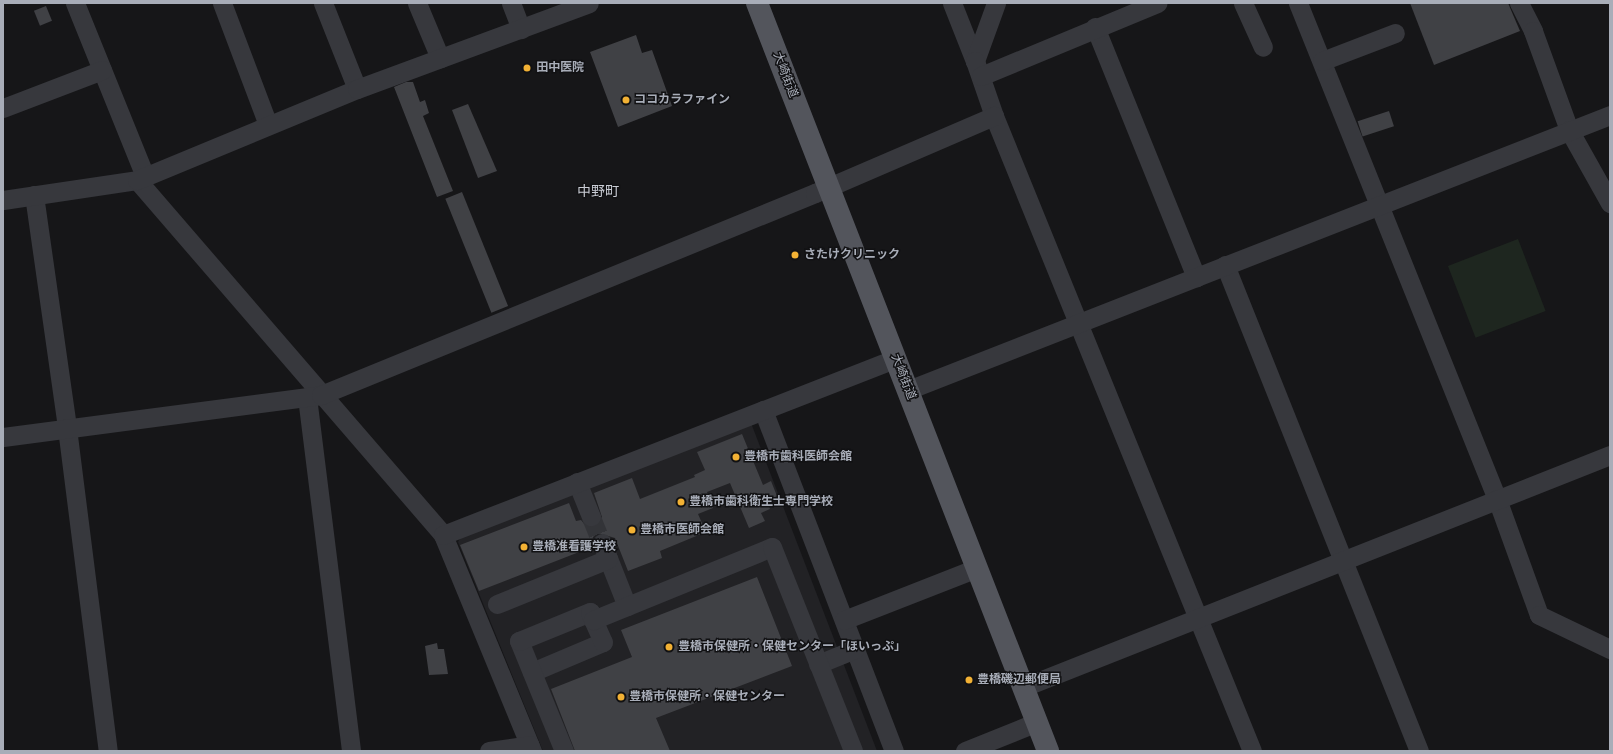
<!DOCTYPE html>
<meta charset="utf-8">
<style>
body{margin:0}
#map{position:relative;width:1613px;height:754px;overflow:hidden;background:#161618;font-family:"Archivo Narrow","Noto Sans JP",sans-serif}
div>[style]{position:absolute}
.built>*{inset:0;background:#222225}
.green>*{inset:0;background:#1e261f;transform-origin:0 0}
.building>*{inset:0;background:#404145;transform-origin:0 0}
.minor-tunnel>*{height:19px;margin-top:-9.5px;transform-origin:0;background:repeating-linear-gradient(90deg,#333438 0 19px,transparent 0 29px)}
.minor>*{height:19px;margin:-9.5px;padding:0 9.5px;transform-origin:9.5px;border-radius:9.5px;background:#37383d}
.major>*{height:22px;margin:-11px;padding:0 11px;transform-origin:11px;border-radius:11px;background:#53555c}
.dots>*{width:11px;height:11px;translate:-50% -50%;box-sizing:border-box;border:2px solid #111113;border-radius:50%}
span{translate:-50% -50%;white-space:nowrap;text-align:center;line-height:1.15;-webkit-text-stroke:3px #111113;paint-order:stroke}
.poi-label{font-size:12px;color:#a8adb8;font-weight:700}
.left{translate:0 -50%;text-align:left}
.street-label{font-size:12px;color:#a8adb8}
.quarter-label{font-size:14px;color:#c9ccd4}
.frame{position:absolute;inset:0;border:4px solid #a8adb8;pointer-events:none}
</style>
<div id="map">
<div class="built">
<div style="clip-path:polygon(751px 423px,877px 751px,543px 751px,458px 542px,461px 536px)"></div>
</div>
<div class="green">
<div style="left:1518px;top:239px;width:77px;height:75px;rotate:69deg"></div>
</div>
<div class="building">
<div style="clip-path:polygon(1410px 3px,1508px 3px,1520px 31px,1434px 65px)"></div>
<div style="left:46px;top:6px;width:16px;height:13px;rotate:68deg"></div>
<div style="clip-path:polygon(636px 35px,642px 53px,652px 50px,672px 106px,618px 127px,590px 52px)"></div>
<div style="clip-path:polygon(406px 82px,413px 82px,420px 102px,425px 100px,429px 113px,423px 116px,453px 191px,437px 197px,394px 87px)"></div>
<div style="clip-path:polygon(468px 104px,497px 171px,478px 178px,452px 110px)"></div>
<div style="left:1389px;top:111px;width:16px;height:33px;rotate:72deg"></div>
<div style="left:462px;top:192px;width:123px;height:18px;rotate:68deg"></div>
<div style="clip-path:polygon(742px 434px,763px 485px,771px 481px,777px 496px,767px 501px,770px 509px,761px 513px,765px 521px,749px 528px,730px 483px,707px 492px,713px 508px,698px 514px,706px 532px,660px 551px,662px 558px,628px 571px,615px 538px,598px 533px,593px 537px,592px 547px,479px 591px,460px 545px,569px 503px,576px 521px,581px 520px,585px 525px,595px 526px,602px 517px,594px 493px,632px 478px,640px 499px,695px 477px,694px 475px,705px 470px,697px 452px)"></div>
<div style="clip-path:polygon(757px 577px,792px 666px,656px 718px,670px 751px,575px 751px,551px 689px,632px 657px,621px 630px)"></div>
<div style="clip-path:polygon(437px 643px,438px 649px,444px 649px,448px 674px,429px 675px,425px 646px)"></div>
</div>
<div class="minor-tunnel">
<div style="left:591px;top:516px;width:29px;rotate:68deg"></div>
</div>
<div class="minor">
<div style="left:75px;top:3px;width:187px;rotate:68deg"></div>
<div style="left:222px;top:3px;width:130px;rotate:69.3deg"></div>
<div style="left:323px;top:3px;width:92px;rotate:68.4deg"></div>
<div style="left:417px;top:3px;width:60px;rotate:67.3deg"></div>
<div style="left:511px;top:3px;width:28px;rotate:69deg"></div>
<div style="left:952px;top:3px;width:62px;rotate:68.4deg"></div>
<div style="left:996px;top:3px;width:62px;rotate:109.9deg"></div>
<div style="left:975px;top:61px;width:58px;rotate:70.9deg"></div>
<div style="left:994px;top:116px;width:685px;rotate:67.89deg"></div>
<div style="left:1243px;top:3px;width:48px;rotate:65.6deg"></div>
<div style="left:1298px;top:3px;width:534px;rotate:68.14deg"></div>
<div style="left:1497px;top:499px;width:123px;rotate:70.1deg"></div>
<div style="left:1539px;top:615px;width:79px;rotate:25.6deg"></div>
<div style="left:1519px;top:3px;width:31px;rotate:63deg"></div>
<div style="left:1533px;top:31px;width:105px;rotate:70deg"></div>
<div style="left:1569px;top:130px;width:84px;rotate:60.7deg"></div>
<div style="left:1095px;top:27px;width:270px;rotate:68deg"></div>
<div style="left:1322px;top:61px;width:78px;rotate:-21deg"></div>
<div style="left:981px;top:76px;width:191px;rotate:-22.5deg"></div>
<div style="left:3px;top:108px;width:106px;rotate:-21deg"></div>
<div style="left:137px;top:180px;width:469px;rotate:49.2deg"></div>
<div style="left:443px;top:535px;width:234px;rotate:67.6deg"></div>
<div style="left:34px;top:195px;width:235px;rotate:81.9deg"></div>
<div style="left:67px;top:428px;width:326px;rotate:82.8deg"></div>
<div style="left:3px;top:200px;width:135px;rotate:-8.5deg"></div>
<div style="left:137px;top:180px;width:238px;rotate:-22.5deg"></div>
<div style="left:357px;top:89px;width:247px;rotate:-20.3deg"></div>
<div style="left:1225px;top:265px;width:523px;rotate:68.24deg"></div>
<div style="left:908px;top:390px;width:754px;rotate:-21.39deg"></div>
<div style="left:307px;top:397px;width:357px;rotate:82.9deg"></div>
<div style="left:763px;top:410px;width:365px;rotate:69deg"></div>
<div style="left:3px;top:437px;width:321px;rotate:-7.5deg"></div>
<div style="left:321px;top:395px;width:534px;rotate:-22.24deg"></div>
<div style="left:815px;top:193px;width:195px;rotate:-23.3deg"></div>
<div style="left:577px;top:482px;width:37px;rotate:68deg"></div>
<div style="left:443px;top:535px;width:486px;rotate:-21.3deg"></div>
<div style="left:602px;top:543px;width:68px;rotate:68.4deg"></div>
<div style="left:497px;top:604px;width:120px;rotate:-22.1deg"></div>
<div style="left:844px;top:620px;width:143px;rotate:-21.4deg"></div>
<div style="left:818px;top:664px;width:40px;rotate:-22deg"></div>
<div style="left:532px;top:672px;width:77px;rotate:-22.9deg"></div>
<div style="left:603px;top:642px;width:24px;rotate:-114deg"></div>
<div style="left:1024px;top:687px;width:630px;rotate:-21.6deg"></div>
<div style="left:489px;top:751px;width:41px;rotate:-8.3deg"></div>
<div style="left:564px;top:751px;width:119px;rotate:-112.2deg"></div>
<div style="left:519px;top:641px;width:77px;rotate:-22.2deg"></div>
<div style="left:590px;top:612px;width:9px;rotate:69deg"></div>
<div style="left:593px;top:620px;width:193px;rotate:-22.2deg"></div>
<div style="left:772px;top:547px;width:219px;rotate:68.3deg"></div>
<div style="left:965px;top:751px;width:78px;rotate:-21.9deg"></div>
</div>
<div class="major">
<div style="left:757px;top:3px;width:803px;rotate:68.74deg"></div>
</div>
<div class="dots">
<div style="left:527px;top:68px;background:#f2b134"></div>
<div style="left:626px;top:100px;background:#f2b134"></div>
<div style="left:795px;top:255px;background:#f2b134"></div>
<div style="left:736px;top:457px;background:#f2b134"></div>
<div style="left:681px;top:502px;background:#f2b134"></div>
<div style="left:632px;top:530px;background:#f2b134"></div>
<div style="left:524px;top:547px;background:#f2b134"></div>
<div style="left:669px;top:647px;background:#f2b134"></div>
<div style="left:969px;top:680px;background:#f2b134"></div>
<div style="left:621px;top:697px;background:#f2b134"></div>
</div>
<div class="poi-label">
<span class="left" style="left:536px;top:68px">田中医院</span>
<span class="left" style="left:634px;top:100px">ココカラファイン</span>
<span class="left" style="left:804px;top:255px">さたけクリニック</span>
<span class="left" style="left:744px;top:457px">豊橋市歯科医師会館</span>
<span class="left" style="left:689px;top:502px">豊橋市歯科衛生士専門学校</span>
<span class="left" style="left:640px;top:530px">豊橋市医師会館</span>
<span class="left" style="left:532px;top:547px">豊橋准看護学校</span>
<span class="left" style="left:678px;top:647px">豊橋市保健所・保健センター「ほいっぷ」</span>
<span class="left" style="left:977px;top:680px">豊橋磯辺郵便局</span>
<span class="left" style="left:629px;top:697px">豊橋市保健所・保健センター</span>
</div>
<div class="street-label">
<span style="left:785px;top:75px;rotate:69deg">大崎街道</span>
<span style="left:903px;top:377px;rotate:69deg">大崎街道</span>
</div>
<div class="quarter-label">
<span style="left:598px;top:191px">中野町</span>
</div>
<div class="frame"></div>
</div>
